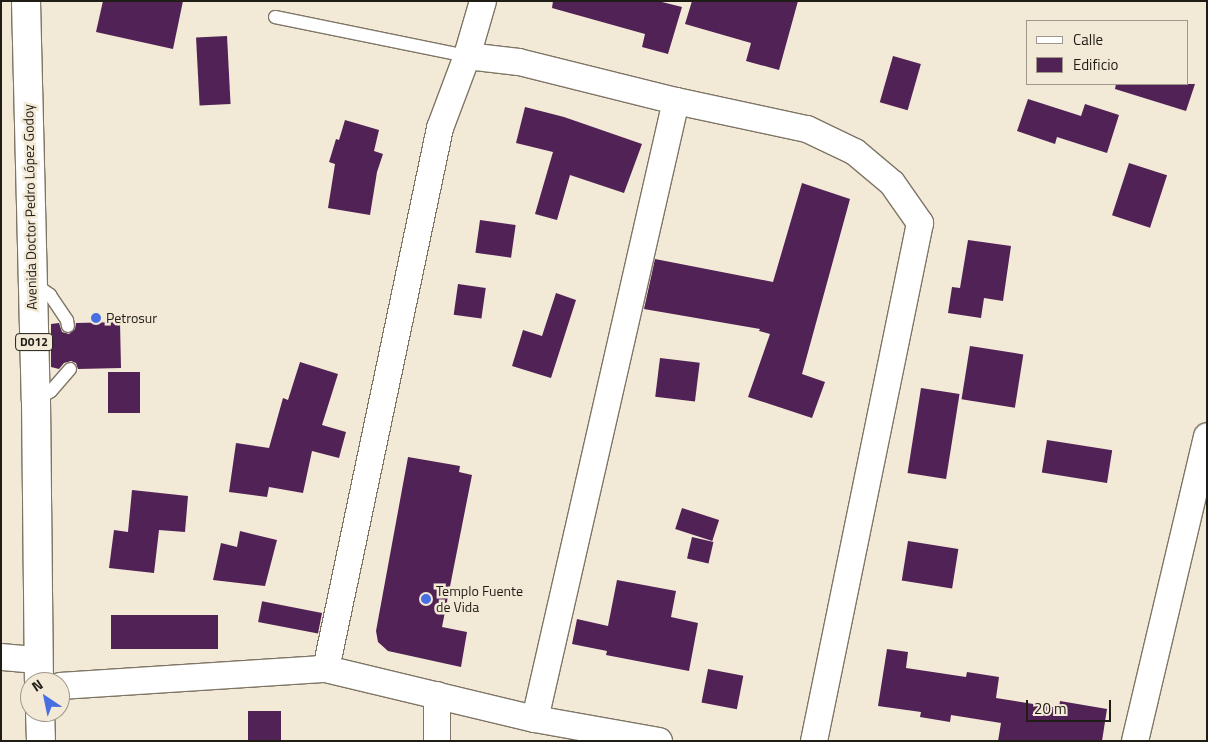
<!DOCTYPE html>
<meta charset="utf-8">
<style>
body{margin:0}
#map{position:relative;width:1208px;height:742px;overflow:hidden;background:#f3e9d7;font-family:"Titillium Web",sans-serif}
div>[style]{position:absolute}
.building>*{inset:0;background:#512255;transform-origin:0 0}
.roads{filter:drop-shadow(1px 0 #7e7565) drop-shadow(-1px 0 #7e7565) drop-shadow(0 1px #7e7565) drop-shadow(0 -1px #7e7565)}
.lane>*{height:12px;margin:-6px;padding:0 6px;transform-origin:6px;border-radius:6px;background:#fff}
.street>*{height:26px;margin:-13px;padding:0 13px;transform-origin:13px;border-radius:13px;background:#fff}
.primary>*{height:28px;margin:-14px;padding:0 14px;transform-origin:14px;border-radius:14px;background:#fff}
.dots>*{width:14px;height:14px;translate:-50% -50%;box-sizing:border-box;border:2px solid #f3e9d7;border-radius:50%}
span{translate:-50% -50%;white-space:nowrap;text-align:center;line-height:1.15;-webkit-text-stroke:5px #f3e9d7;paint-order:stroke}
.shield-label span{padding:1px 4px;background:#f3e9d7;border:1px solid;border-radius:4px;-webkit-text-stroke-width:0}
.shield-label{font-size:12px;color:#201d16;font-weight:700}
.street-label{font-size:14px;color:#201d16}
.poi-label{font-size:14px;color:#201d16}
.left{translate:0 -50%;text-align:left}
.frame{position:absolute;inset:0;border:2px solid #201d16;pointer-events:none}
.legend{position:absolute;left:1026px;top:20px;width:162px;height:65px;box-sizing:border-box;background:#f3e9d7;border:1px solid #9f978a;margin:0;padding:6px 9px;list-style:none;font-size:15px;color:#201d16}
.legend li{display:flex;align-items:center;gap:10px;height:25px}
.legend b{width:25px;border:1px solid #9f978a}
.north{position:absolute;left:20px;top:672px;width:50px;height:50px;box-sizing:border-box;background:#f3e9d7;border:1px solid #9f978a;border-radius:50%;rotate:326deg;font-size:14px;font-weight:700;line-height:20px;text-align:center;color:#201d16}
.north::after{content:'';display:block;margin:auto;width:18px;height:22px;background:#476fe2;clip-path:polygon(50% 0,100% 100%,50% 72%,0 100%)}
.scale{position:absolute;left:1026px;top:700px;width:85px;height:22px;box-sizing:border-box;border:2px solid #201d16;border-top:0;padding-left:6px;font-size:15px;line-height:18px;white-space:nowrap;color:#201d16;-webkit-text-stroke:4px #f3e9d7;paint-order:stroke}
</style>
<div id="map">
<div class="building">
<div style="clip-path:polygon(103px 1px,183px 1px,173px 49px,96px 32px)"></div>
<div style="clip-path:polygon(553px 1px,658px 1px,682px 7px,668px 54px,642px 47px,645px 34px,552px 8px)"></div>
<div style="clip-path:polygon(692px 1px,798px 1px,779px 70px,746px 61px,751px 43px,685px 24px)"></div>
<div style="left:227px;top:36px;width:68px;height:31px;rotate:87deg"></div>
<div style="left:893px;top:56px;width:29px;height:48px;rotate:16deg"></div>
<div style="clip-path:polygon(1116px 84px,1195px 84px,1186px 111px,1115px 89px)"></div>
<div style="clip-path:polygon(1028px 99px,1081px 116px,1085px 104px,1119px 115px,1107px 153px,1057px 137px,1055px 144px,1017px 131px)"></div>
<div style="clip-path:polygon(525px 107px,564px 117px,642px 144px,624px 193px,570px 175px,557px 220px,535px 214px,553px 152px,516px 143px)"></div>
<div style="clip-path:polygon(345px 120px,379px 130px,374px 151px,383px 154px,377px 172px,370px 215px,328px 208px,335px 164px,329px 162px,336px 139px,339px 140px)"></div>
<div style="left:1129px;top:163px;width:40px;height:55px;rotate:18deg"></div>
<div style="clip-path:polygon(802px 183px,850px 199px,802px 374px,825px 382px,812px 418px,748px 397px,770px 334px,759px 331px,760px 329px,644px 309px,655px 259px,773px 282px)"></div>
<div style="left:480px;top:220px;width:36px;height:33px;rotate:8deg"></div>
<div style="clip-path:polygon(968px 240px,1011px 246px,1003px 301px,984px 298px,981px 318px,948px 313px,952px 287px,960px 288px)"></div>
<div style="left:458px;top:284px;width:28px;height:31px;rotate:8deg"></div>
<div style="clip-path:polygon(556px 293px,576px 300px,551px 378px,512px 366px,523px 330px,542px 336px)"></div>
<div style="clip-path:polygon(120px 322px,121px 368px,78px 369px,76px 363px,71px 361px,64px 363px,59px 369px,51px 367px,51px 324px,59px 323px,62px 332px,69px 334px,75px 329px,76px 323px)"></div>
<div style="left:970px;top:346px;width:54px;height:54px;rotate:9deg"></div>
<div style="left:660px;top:358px;width:40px;height:39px;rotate:7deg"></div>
<div style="clip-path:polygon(300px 362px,338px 374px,322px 425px,346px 432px,339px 458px,312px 451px,303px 493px,269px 487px,267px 497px,229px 492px,236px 443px,269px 448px,283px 398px,288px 400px)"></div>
<div style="left:140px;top:372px;width:41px;height:32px;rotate:90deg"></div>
<div style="left:921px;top:388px;width:39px;height:86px;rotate:9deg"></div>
<div style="left:1047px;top:440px;width:66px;height:33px;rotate:9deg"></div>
<div style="clip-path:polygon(408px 457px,460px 466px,459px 472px,472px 475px,442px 627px,467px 632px,461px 667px,388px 651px,378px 642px,376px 631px)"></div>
<div style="clip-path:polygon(132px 490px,188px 496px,185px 532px,159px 530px,154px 573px,109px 568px,114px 530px,128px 532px)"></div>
<div style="left:682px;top:508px;width:39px;height:22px;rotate:18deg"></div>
<div style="clip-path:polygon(240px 531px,277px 540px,265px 586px,213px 580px,221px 543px,237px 547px)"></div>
<div style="left:692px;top:537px;width:22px;height:22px;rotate:13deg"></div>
<div style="left:908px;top:541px;width:51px;height:40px;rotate:9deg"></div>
<div style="clip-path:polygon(617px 580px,676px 591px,671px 617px,698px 623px,689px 671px,606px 655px,607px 651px,572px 644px,577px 619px,608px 626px)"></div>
<div style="left:322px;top:613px;width:21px;height:61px;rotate:101deg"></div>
<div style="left:218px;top:615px;width:34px;height:107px;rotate:90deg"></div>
<div style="clip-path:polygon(887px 649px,908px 652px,906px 668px,966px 677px,967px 672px,999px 677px,996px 698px,1059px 708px,1060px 701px,1107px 709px,1102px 741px,998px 741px,1001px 723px,951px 715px,950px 722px,920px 717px,921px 712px,878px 706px)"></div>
<div style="left:708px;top:669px;width:36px;height:34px;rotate:11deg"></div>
<div style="left:281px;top:711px;width:30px;height:33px;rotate:90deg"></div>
</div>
<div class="roads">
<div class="lane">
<div style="left:275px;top:17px;width:196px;rotate:11.5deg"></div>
<div style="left:35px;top:284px;width:19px;rotate:36deg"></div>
<div style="left:50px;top:295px;width:30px;rotate:56deg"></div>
<div style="left:67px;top:320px;width:6px;rotate:81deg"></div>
<div style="left:36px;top:400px;width:17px;rotate:-31deg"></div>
<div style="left:51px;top:391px;width:29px;rotate:-49deg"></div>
</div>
<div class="street">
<div style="left:467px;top:56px;width:52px;rotate:6.6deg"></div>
<div style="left:519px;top:62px;width:162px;rotate:14deg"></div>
<div style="left:676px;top:101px;width:134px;rotate:12.1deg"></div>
<div style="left:807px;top:129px;width:53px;rotate:25.6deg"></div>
<div style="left:855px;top:152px;width:48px;rotate:40deg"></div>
<div style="left:892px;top:183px;width:49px;rotate:55deg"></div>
<div style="left:920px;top:223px;width:529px;rotate:101.56deg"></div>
<div style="left:1px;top:657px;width:37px;rotate:5deg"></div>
<div style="left:326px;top:669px;width:553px;rotate:-78.1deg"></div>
<div style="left:440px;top:128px;width:77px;rotate:-69.4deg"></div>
<div style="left:467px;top:56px;width:57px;rotate:-73.8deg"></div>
<div style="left:60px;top:686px;width:267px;rotate:-3.7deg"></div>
<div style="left:326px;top:669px;width:215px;rotate:13.5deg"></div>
<div style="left:535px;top:719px;width:126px;rotate:10.1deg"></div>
<div style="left:535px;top:719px;width:634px;rotate:-77.15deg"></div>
<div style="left:437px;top:741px;width:46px;rotate:-90deg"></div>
<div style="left:1135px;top:741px;width:313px;rotate:-76.7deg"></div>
</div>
<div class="primary">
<div style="left:26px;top:1px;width:399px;rotate:88.6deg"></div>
<div style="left:36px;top:400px;width:282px;rotate:89.4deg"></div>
<div style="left:40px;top:712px;width:29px;rotate:88deg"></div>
</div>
</div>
<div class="dots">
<div style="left:96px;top:318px;background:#476fe2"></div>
<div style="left:426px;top:599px;background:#476fe2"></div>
</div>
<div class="shield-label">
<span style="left:34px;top:342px">D012</span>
</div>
<div class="street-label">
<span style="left:30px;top:207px;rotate:-91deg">Avenida Doctor Pedro López Godoy</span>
</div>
<div class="poi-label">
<span class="left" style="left:106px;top:318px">Petrosur</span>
<span class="left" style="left:436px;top:599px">Templo Fuente<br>de Vida</span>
</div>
<div class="frame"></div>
<ul class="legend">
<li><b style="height:6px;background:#fff"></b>Calle</li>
<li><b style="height:14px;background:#512255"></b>Edificio</li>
</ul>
<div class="north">N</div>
<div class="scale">20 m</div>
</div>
